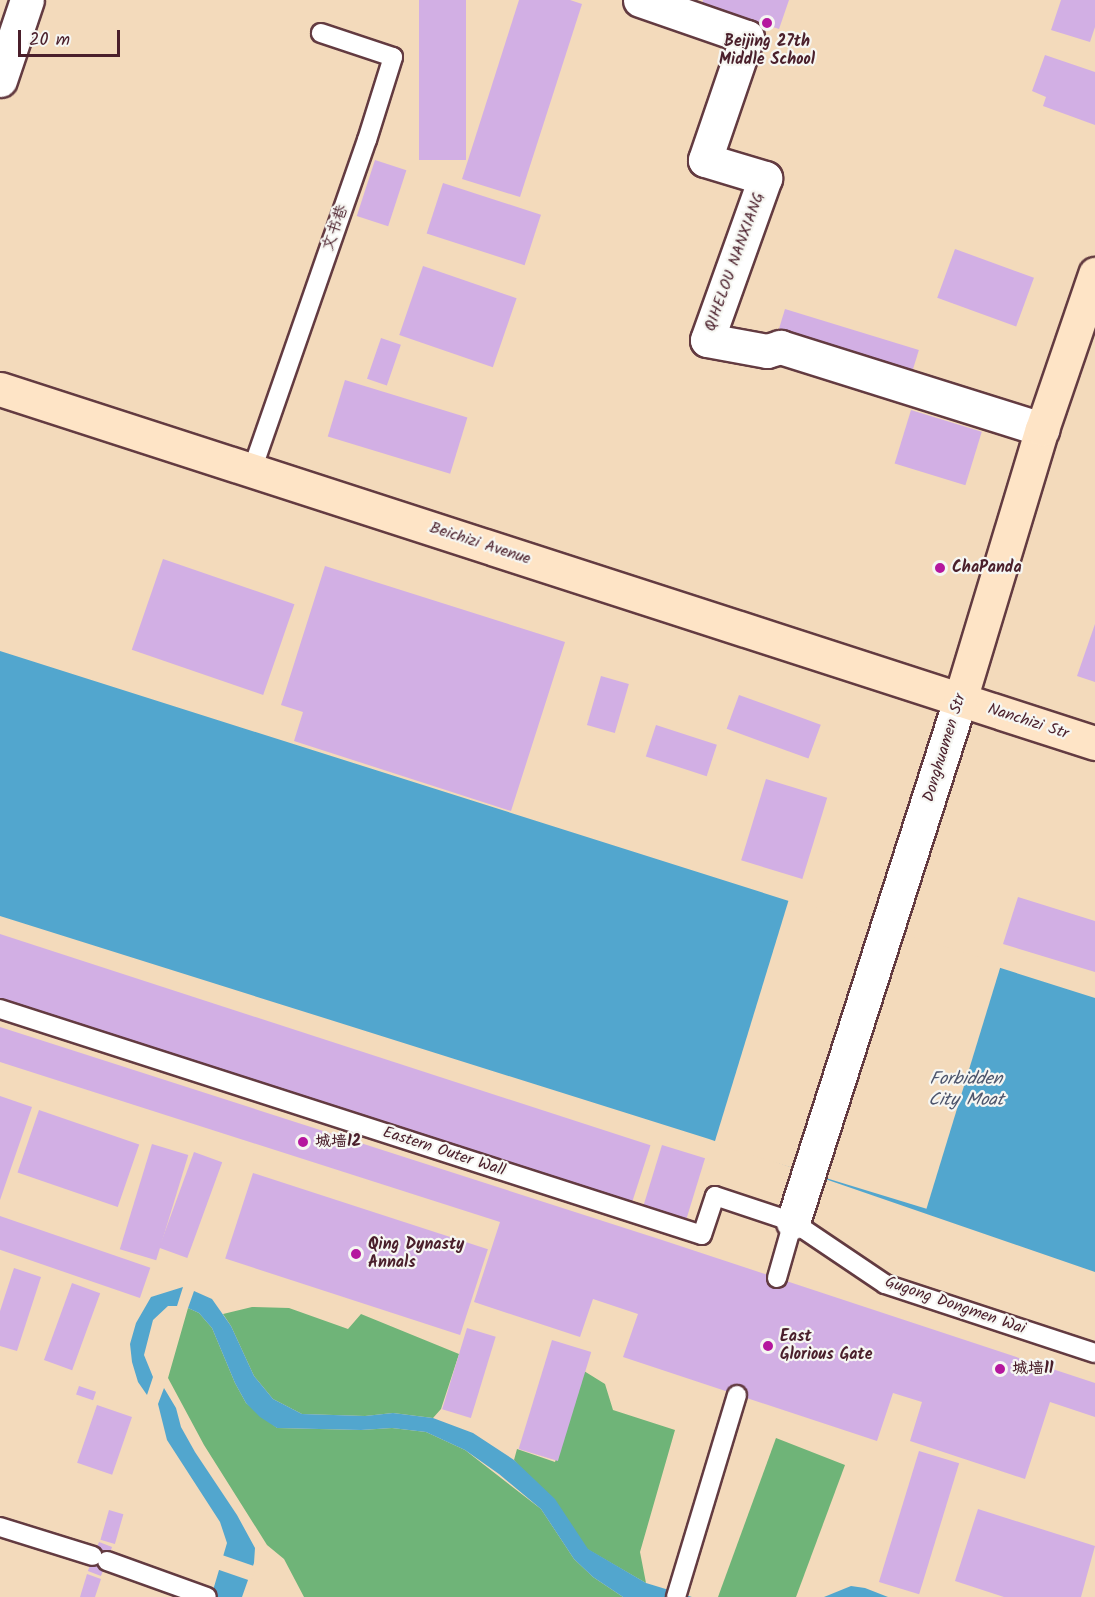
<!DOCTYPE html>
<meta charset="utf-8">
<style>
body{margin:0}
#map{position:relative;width:1095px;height:1597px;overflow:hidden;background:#f3dabb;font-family:Kalam,"LXGW WenKai TC",sans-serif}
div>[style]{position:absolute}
.forest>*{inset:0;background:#6fb478}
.water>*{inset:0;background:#52a6ce}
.pier>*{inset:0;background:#f3dabb;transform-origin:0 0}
.building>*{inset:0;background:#d2afe4;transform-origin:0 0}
.roads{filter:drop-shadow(2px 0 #633b41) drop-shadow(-2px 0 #633b41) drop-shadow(0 2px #633b41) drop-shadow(0 -2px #633b41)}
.lane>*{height:18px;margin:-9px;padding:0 9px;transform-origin:9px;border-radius:9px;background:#fff}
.street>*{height:33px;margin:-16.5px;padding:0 16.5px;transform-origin:16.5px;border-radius:16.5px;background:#fff}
.secondary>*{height:33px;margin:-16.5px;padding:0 16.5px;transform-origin:16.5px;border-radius:16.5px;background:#fee4c6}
.dots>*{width:16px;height:16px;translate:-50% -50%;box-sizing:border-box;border:3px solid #f6f6f2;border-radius:50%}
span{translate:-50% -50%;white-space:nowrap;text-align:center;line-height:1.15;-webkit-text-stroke:4.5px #f6f6f2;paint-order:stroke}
.poi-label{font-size:16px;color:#4a1f2b;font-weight:700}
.left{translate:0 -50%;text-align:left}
.street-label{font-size:16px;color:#4a1f2b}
.water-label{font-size:18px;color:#4d556c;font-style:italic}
.scale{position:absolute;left:18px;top:30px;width:102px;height:27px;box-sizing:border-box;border:3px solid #4a1f2b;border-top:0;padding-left:8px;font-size:18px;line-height:21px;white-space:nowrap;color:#4a1f2b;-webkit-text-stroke:4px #f6f6f2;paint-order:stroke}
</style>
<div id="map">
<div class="forest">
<div style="clip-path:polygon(252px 1307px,289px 1308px,348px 1329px,361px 1314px,459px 1354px,441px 1409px,433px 1418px,393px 1413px,365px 1416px,302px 1414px,273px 1399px,254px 1376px,231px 1326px,223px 1314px)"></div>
<div style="clip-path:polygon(188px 1308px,199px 1313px,212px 1328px,235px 1383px,246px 1403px,277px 1428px,361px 1430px,392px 1428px,426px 1432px,465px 1450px,541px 1509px,574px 1559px,593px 1577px,623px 1597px,304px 1597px,284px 1559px,267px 1545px,204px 1445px,168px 1378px)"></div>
<div style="clip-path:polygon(584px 1371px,605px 1384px,613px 1410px,675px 1430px,640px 1552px,646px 1583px,587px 1549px,571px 1526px,514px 1460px,517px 1449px,555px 1462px)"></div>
<div style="clip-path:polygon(776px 1438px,845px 1465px,796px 1597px,718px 1597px)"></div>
</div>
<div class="water">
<div style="clip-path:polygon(0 651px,1095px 998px,1095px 1272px,709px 1139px,0 916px)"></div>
<div style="clip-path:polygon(183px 1287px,177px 1306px,168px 1306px,153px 1320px,144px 1355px,153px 1377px,147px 1395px,138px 1382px,132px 1362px,130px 1344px,136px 1323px,151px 1297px)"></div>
<div style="clip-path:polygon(194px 1291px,212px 1299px,231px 1326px,254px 1376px,273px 1399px,302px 1414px,365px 1416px,393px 1413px,433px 1418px,473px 1433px,514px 1460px,555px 1499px,588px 1549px,646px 1583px,692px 1597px,623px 1597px,593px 1577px,574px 1559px,541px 1509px,499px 1474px,465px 1450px,426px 1432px,392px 1428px,361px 1430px,277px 1428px,260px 1417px,246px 1403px,235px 1383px,212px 1328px,199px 1313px,188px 1308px)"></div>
<div style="clip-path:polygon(164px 1388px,176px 1408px,181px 1427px,195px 1452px,237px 1515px,255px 1548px,254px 1563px,242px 1597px,211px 1597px,227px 1543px,220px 1522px,167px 1440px,158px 1404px)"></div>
<div style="clip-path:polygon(851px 1586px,865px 1588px,888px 1597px,824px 1597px)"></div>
</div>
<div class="pier">
<div style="left:789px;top:899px;width:222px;height:256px;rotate:17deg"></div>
<div style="left:222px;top:1555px;width:36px;height:15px;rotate:19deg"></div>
</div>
<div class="building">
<div style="left:419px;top:0;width:47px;height:160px"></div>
<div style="clip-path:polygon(519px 0,570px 0,582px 4px,520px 197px,462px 179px)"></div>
<div style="clip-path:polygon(703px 0,789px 0,779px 29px,702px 4px)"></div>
<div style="clip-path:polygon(1061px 0,1095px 0,1095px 27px,1090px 42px,1051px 30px)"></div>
<div style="clip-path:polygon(1045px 55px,1095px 72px,1095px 125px,1043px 106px,1046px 97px,1032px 91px)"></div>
<div style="left:375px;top:160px;width:33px;height:59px;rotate:18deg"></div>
<div style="left:443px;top:183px;width:103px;height:53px;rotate:18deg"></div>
<div style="left:955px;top:249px;width:84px;height:52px;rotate:20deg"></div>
<div style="left:423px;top:266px;width:99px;height:73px;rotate:19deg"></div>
<div style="left:785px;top:309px;width:140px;height:25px;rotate:17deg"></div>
<div style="left:381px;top:338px;width:21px;height:43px;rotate:19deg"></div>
<div style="left:345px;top:380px;width:128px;height:59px;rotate:17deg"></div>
<div style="left:911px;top:410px;width:74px;height:56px;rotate:17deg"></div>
<div style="left:163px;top:559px;width:139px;height:96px;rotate:19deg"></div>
<div style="clip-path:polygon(325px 566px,565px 642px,511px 811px,294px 741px,303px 712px,281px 705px)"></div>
<div style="clip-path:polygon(1095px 624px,1095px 682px,1077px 676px)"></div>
<div style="left:601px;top:676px;width:29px;height:51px;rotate:16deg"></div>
<div style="left:739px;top:695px;width:87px;height:36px;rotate:20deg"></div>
<div style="left:656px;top:725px;width:64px;height:33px;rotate:18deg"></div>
<div style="left:766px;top:779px;width:64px;height:85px;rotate:17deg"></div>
<div style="clip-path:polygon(1018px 897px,1095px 921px,1095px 972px,1003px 944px)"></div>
<div style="left:0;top:934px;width:684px;height:66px;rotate:18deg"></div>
<div style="clip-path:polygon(0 1027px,662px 1240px,1095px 1383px,1095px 1417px,1050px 1402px,1025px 1479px,910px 1441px,922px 1402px,893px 1393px,877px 1441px,623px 1357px,638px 1314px,593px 1299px,580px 1337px,474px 1302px,500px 1222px,0 1062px)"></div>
<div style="clip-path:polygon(0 1096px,32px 1107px,0 1200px)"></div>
<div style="left:39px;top:1110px;width:106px;height:66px;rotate:19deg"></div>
<div style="left:152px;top:1144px;width:38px;height:110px;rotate:17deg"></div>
<div style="left:662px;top:1145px;width:45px;height:64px;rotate:17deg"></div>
<div style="left:194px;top:1152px;width:30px;height:102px;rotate:20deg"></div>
<div style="left:253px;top:1173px;width:247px;height:90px;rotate:18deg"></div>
<div style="left:0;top:1216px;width:159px;height:32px;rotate:19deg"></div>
<div style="clip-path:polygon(14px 1268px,41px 1277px,17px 1351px,0 1346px,0 1311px)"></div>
<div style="left:72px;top:1283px;width:30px;height:82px;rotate:20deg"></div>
<div style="left:467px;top:1328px;width:30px;height:85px;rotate:17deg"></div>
<div style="left:552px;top:1340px;width:41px;height:114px;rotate:17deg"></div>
<div style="left:79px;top:1386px;width:18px;height:9px;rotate:19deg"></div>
<div style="left:97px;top:1405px;width:37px;height:61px;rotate:19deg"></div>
<div style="left:919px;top:1451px;width:42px;height:137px;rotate:17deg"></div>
<div style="clip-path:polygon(978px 1509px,1095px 1546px,1081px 1597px,1004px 1597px,955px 1581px)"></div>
<div style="left:109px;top:1510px;width:15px;height:31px;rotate:16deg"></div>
<div style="left:99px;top:1542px;width:14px;height:31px;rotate:21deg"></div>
<div style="clip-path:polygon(87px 1574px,101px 1579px,95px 1597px,80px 1597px)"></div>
</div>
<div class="roads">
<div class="lane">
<div style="left:252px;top:470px;width:349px;rotate:-70.8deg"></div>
<div style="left:367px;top:140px;width:87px;rotate:-72.6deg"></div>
<div style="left:393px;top:57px;width:76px;rotate:-161.6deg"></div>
<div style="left:0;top:1009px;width:737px;rotate:17.85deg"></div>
<div style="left:702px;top:1235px;width:41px;rotate:-71.6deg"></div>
<div style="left:715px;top:1196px;width:82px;rotate:18.4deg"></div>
<div style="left:793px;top:1222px;width:111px;rotate:34deg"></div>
<div style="left:885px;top:1284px;width:221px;rotate:18.2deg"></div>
<div style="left:777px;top:1278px;width:58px;rotate:-74.1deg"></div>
<div style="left:0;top:1527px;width:97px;rotate:17.3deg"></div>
<div style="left:107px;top:1561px;width:106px;rotate:19.8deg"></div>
<div style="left:676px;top:1597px;width:211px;rotate:-73.2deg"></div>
</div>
<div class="street">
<div style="left:640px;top:0;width:113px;rotate:19.1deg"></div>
<div style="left:747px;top:37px;width:130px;rotate:108.9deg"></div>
<div style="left:705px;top:160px;width:63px;rotate:16.7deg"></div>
<div style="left:765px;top:178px;width:172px;rotate:109.7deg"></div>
<div style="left:707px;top:340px;width:61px;rotate:10.4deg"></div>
<div style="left:767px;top:351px;width:14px;rotate:-17deg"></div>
<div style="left:780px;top:347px;width:275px;rotate:17.4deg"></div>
<div style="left:0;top:80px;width:84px;rotate:-71.4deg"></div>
<div style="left:793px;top:1222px;width:548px;rotate:-72.26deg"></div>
</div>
<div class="secondary">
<div style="left:0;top:389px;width:1151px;rotate:17.92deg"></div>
<div style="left:960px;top:700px;width:283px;rotate:-73.2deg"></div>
<div style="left:1042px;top:429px;width:164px;rotate:-71.1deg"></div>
</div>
</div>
<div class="dots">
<div style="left:767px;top:23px;background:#b5179e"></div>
<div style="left:940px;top:568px;background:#b5179e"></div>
<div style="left:303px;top:1142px;background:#b5179e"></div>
<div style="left:356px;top:1254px;background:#b5179e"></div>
<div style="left:768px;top:1346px;background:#b5179e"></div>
<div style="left:1000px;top:1369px;background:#b5179e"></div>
</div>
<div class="poi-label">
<span style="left:767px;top:51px">Beijing 27th<br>Middle School</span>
<span class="left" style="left:952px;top:568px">ChaPanda</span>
<span class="left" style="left:315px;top:1142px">城墙12</span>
<span class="left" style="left:368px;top:1254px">Qing Dynasty<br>Annals</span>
<span class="left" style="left:780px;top:1346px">East<br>Glorious Gate</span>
<span class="left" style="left:1012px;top:1369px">城墙11</span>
</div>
<div class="street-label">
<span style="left:336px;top:228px;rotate:-71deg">文书巷</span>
<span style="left:735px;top:262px;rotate:-70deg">QIHELOU NANXIANG</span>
<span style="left:480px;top:544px;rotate:18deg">Beichizi Avenue</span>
<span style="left:1028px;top:722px;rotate:18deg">Nanchizi Str</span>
<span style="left:945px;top:748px;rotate:-73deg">Donghuamen Str</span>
<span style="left:444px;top:1152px;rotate:18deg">Eastern Outer Wall</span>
<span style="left:955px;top:1306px;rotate:19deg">Gugong Dongmen Wai</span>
</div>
<div class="water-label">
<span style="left:966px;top:1091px">Forbidden<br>City Moat</span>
</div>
<div class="scale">20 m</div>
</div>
